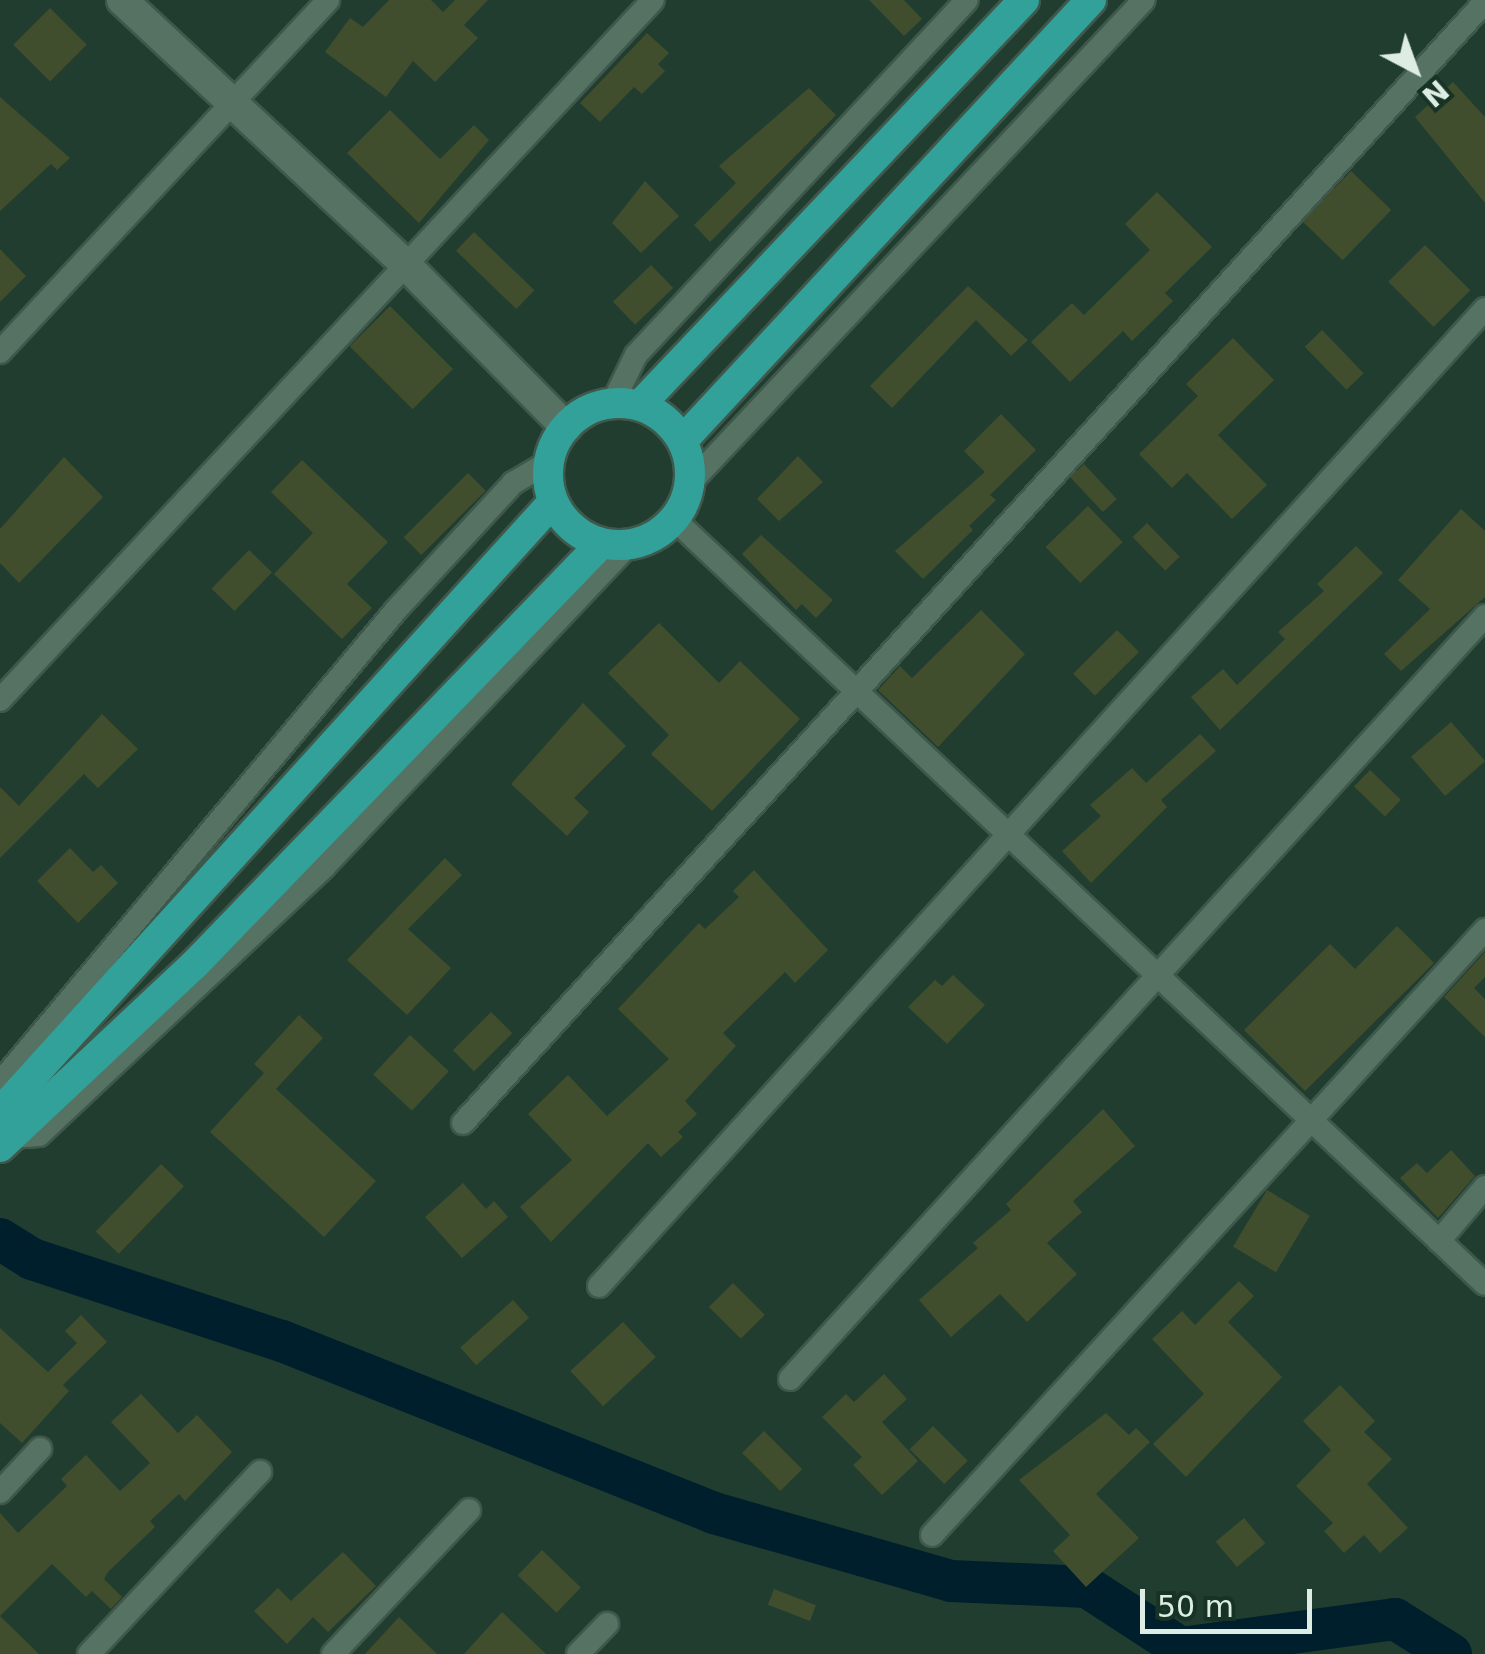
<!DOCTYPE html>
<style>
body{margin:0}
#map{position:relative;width:1485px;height:1654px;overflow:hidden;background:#213d2f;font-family:"DejaVu Sans",sans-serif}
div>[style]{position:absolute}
.river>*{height:42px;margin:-21px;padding:0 21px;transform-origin:21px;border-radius:21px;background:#001f2c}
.building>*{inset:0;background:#404e2d;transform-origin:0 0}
.roads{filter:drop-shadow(2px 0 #3f584c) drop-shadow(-2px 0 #3f584c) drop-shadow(0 2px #3f584c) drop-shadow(0 -2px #3f584c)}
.street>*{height:22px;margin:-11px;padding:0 11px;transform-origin:11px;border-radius:11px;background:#557262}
.secondary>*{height:30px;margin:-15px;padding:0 15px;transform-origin:15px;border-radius:15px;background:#557262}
.primary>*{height:30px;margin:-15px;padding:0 15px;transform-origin:15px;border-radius:15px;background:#31a19a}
.primary>.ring{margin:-15px;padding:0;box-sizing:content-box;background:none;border:30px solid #31a19a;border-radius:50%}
span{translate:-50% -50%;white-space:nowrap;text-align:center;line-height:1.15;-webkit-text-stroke:8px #173325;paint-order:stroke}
.north{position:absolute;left:1365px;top:20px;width:100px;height:100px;-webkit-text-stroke:8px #173325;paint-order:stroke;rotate:139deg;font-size:28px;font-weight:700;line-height:40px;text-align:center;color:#ddede4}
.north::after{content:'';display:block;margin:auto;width:35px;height:45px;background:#ddede4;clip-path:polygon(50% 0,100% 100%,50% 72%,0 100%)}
.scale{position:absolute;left:1140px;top:1589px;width:172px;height:45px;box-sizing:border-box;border:5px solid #ddede4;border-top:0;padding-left:12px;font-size:30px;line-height:35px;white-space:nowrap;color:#ddede4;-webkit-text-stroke:8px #173325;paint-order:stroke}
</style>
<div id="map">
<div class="river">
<div style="left:0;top:1239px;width:38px;rotate:32deg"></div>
<div style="left:32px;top:1259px;width:263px;rotate:18.2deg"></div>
<div style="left:282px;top:1341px;width:465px;rotate:21.7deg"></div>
<div style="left:714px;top:1513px;width:247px;rotate:16deg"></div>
<div style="left:951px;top:1581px;width:136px;rotate:2.5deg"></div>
<div style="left:1087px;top:1587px;width:112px;rotate:33deg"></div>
<div style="left:1181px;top:1648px;width:216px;rotate:-7.7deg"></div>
<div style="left:1395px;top:1619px;width:66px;rotate:32deg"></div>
</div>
<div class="building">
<div style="clip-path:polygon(389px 0,431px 0,443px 12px,455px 0,488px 0,464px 25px,478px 38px,435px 82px,413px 61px,386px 97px,325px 52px,350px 18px,363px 27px)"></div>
<div style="clip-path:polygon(869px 0,904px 0,922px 19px,904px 36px)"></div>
<div style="left:50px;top:8px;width:52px;height:52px;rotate:45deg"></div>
<div style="clip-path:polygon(647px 33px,669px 53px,658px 64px,665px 71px,642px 94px,634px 87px,600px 122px,580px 103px)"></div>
<div style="clip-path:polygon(1453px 82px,1485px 117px,1485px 203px,1415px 117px)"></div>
<div style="clip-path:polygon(809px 88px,836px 115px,710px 242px,694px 225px,736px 183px,719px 166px)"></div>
<div style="clip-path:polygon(0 97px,70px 158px,57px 170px,51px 164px,0 211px)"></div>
<div style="clip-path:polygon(390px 110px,440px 159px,474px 125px,489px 140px,419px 223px,347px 153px)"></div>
<div style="left:1351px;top:171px;width:56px;height:70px;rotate:44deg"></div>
<div style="clip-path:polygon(645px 181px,679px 216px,641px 253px,612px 223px)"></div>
<div style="clip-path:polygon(1157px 192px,1212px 247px,1165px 293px,1173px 301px,1132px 341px,1123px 331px,1070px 382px,1031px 342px,1072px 303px,1084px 315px,1150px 250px,1125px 224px)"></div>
<div style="left:474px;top:232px;width:84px;height:26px;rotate:44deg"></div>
<div style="left:1425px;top:245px;width:64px;height:52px;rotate:45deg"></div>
<div style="clip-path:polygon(0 249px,26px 276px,0 302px)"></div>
<div style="left:651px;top:265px;width:32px;height:53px;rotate:46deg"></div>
<div style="clip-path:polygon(968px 286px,1028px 340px,1011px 356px,976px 320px,892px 408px,870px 386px)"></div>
<div style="left:390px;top:306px;width:89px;height:57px;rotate:45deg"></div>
<div style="left:1322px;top:330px;width:60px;height:24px;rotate:46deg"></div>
<div style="clip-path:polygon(1233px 338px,1274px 380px,1218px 435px,1267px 485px,1232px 519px,1187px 473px,1172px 488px,1139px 454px,1198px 396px,1186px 384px)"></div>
<div style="clip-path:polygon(1001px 414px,1036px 450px,990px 495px,996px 500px,969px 526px,973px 530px,923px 579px,895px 551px,985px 472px,964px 451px)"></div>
<div style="clip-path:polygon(798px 456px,823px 482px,779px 521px,757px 499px)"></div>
<div style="clip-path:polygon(64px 457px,103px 497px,19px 583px,0 563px,0 529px)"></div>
<div style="clip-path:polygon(302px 460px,388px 542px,347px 584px,372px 608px,342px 639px,274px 574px,313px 533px,271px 492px)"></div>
<div style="left:1084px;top:464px;width:48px;height:19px;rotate:47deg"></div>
<div style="left:468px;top:473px;width:25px;height:91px;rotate:45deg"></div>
<div style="left:1088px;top:506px;width:50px;height:59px;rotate:46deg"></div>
<div style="clip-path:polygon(1461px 509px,1485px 531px,1485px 597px,1401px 671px,1384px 654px,1430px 609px,1398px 580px)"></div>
<div style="left:1147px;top:523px;width:47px;height:20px;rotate:46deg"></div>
<div style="clip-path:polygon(761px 535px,833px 600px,816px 618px,802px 604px,796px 610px,742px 554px)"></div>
<div style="clip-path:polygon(1356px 546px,1383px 573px,1220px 730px,1191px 697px,1223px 669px,1237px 685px,1285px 639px,1278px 632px,1324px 591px,1317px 584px)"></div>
<div style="left:249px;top:550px;width:32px;height:54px;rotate:44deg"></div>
<div style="clip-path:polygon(981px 610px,1025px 654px,938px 747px,878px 690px,900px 666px,912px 678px)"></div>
<div style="clip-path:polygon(659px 623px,719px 683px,740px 661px,800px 719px,712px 811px,651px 754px,669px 735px,608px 673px)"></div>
<div style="left:1117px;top:630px;width:31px;height:62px;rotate:45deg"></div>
<div style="clip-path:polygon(583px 703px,626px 746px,574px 798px,589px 812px,567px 836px,511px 784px)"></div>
<div style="clip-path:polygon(102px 714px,138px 749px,98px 788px,84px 774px,0 858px,0 787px,19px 806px)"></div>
<div style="left:1451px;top:722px;width:52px;height:53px;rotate:49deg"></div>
<div style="clip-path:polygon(1200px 734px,1216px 751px,1161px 800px,1167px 807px,1091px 883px,1062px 851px,1101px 816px,1090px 805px,1132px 768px,1146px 783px)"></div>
<div style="left:1370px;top:770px;width:43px;height:23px;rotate:44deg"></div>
<div style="clip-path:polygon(70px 848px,93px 872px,101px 865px,118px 883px,78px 923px,37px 881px)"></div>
<div style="clip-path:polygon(445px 858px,462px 875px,408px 929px,451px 968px,407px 1015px,347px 960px)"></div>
<div style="clip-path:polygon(754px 870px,828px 950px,795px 983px,785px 972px,723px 1033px,736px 1046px,685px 1101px,697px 1114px,678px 1132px,683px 1137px,661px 1157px,648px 1143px,551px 1242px,520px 1207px,572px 1160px,528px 1114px,568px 1075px,607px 1116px,669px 1059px,618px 1009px,699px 923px,705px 929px,739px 897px,733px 891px)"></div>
<div style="clip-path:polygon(1397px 926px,1434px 963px,1305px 1091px,1244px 1030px,1330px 944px,1355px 969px)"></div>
<div style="clip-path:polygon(1485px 952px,1485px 977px,1474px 988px,1485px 999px,1485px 1037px,1444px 997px)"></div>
<div style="clip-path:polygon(953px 975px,985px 1005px,947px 1044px,908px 1007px,935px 980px,942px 986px)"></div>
<div style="left:491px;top:1012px;width:30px;height:54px;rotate:45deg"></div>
<div style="clip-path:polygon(299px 1015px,323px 1038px,276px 1089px,376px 1181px,324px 1237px,210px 1132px,264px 1073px,254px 1064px)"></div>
<div style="left:410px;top:1035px;width:53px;height:54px;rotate:43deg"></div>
<div style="clip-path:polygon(1103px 1109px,1135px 1146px,1073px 1201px,1082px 1212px,1047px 1243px,1077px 1274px,1027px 1322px,1000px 1294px,951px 1337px,919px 1300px,978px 1248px,973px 1243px,1011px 1210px,1006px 1204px)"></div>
<div style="clip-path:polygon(1451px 1150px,1475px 1176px,1438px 1218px,1400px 1178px,1417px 1163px,1427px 1173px)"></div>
<div style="left:161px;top:1164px;width:32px;height:94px;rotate:44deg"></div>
<div style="clip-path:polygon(463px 1183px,486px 1209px,494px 1201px,508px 1217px,462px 1258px,425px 1217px)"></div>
<div style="left:1267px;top:1190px;width:50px;height:66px;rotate:31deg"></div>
<div style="clip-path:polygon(1239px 1281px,1254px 1296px,1228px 1322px,1282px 1377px,1186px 1477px,1153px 1444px,1204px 1394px,1152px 1339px,1182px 1311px,1195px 1325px)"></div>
<div style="left:733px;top:1283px;width:45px;height:34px;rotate:45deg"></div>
<div style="left:513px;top:1300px;width:24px;height:71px;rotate:48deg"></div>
<div style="clip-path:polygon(81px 1315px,107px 1342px,63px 1385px,69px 1391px,22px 1443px,0 1423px,0 1328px,48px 1372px,77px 1343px,65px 1331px)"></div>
<div style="left:623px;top:1322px;width:48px;height:72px;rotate:47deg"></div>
<div style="clip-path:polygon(884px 1374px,907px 1399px,882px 1422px,918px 1461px,882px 1495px,853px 1465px,862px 1457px,822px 1417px,846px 1394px,854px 1402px)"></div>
<div style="clip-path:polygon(1340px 1385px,1375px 1421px,1364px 1432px,1392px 1459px,1367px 1484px,1408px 1528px,1380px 1553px,1364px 1535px,1344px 1553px,1324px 1531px,1333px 1523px,1296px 1486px,1331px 1450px,1303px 1421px)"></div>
<div style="clip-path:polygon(141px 1394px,178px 1433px,197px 1415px,232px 1452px,185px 1501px,179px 1494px,150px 1521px,155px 1527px,108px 1572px,104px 1579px,122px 1597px,111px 1609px,92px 1591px,86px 1597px,52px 1564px,0 1616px,39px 1654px,0 1654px,0 1513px,18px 1533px,67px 1486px,61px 1479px,86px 1455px,120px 1491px,150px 1463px,111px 1422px)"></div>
<div style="clip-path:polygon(1106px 1413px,1129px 1435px,1136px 1428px,1150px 1442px,1096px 1494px,1139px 1538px,1086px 1587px,1053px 1551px,1070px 1535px,1019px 1480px)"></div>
<div style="left:933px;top:1426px;width:49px;height:33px;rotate:45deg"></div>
<div style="left:764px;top:1431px;width:54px;height:31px;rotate:45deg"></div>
<div style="left:1244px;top:1518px;width:33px;height:37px;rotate:50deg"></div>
<div style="left:542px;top:1550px;width:54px;height:35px;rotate:44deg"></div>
<div style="clip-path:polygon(343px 1552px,376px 1586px,328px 1632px,313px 1617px,287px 1644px,254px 1611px,278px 1588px,291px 1601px)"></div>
<div style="left:774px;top:1589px;width:45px;height:17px;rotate:21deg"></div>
<div style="clip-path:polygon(502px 1612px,523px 1632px,546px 1654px,464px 1654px)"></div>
<div style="clip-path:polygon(399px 1617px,437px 1654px,365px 1654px)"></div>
</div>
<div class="roads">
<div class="street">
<div style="left:0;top:352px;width:481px;rotate:-47deg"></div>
<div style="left:613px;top:402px;width:52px;rotate:-63.9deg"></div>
<div style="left:636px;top:355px;width:485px;rotate:-47deg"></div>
<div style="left:691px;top:482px;width:661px;rotate:-46.78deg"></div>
<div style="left:675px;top:520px;width:1113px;rotate:43.33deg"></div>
<div style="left:0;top:700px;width:957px;rotate:-46.99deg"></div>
<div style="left:0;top:1083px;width:617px;rotate:-50.06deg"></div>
<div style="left:396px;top:610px;width:173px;rotate:-47.3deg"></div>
<div style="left:513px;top:483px;width:42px;rotate:-30.3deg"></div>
<div style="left:463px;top:1123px;width:1517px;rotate:-47.65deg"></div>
<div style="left:10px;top:1137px;width:29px;rotate:-4deg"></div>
<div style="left:39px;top:1135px;width:391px;rotate:-43.2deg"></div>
<div style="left:324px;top:867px;width:442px;rotate:-46.6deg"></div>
<div style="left:1439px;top:1241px;width:71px;rotate:-49.6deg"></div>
<div style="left:599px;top:1286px;width:1319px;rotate:-47.8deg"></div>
<div style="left:790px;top:1379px;width:1032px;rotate:-47.67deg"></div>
<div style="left:0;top:1492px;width:59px;rotate:-47.1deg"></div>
<div style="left:932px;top:1535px;width:820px;rotate:-47.57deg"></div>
<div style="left:89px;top:1654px;width:250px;rotate:-46.8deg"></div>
<div style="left:333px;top:1654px;width:198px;rotate:-46.6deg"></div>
<div style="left:578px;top:1654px;width:42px;rotate:-46deg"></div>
</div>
<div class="secondary">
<div style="left:122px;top:0;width:388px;rotate:43deg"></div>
<div style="left:406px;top:265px;width:228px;rotate:45.4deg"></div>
</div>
<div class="primary">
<div class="ring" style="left:548px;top:403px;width:112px;height:112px"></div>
<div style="left:640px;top:405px;width:558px;rotate:-46.52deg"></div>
<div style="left:683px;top:440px;width:600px;rotate:-47.16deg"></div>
<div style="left:0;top:1112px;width:823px;rotate:-47.81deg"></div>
<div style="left:0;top:1147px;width:266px;rotate:-43.2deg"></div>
<div style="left:194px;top:965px;width:586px;rotate:-45.97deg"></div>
</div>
</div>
<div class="north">N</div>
<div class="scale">50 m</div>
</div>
